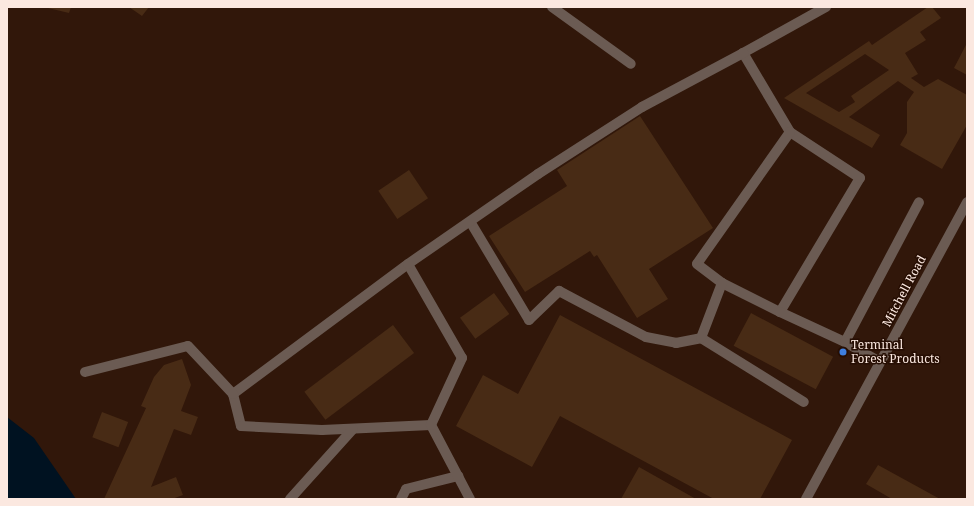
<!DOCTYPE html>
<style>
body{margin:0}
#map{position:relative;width:974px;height:506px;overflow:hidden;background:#31170a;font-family:"Noto Serif",serif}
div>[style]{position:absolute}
.water>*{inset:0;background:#001221}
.building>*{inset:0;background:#482b15;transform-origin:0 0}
.minor>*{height:10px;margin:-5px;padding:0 5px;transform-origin:5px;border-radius:5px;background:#6b5b53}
.dots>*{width:11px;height:11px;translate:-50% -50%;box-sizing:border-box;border:2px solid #260e03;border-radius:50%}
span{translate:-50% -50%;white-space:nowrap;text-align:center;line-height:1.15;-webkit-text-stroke:3px #260e03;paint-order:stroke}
.street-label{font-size:12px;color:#fbe8e0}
.poi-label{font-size:12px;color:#fbe8e0}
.left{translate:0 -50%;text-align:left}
.frame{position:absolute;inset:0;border:8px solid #fbe8e0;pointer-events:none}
</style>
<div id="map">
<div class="water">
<div style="clip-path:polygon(7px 417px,34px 438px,76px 499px,7px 499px)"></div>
</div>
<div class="building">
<div style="clip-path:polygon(44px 7px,71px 7px,69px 13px)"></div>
<div style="clip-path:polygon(129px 7px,149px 7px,142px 16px)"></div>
<div style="clip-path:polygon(evenodd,928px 7px,932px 7px,941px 18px,920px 32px,926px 40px,905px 53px,918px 74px,911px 78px,924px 87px,938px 79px,967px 95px,967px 125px,942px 169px,900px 145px,907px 133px,907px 102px,914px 92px,898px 81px,849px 117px,880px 135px,872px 148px,784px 98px,869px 41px,872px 45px,928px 7px,865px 54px,889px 70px,851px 96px,855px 102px,839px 112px,806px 93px,865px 54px)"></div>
<div style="clip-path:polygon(967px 43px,967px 75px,954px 68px)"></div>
<div style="clip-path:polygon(640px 116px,713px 228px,649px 269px,668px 299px,637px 318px,597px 255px,594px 257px,590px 251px,525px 292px,489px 236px,567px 186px,557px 170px)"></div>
<div style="left:409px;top:170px;width:34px;height:37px;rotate:56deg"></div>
<div style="left:494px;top:293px;width:26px;height:42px;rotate:54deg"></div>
<div style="left:751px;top:313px;width:93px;height:37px;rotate:28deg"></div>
<div style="clip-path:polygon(560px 315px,792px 440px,760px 499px,714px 499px,560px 416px,532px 467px,456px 426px,483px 375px,518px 394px)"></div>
<div style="left:393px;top:325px;width:35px;height:111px;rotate:53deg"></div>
<div style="clip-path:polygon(182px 359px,191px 385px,181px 411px,198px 417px,191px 435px,174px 429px,151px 487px,176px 477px,183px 495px,172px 499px,104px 499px,146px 408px,141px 406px,154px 377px,164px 365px)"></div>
<div style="left:102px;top:412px;width:28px;height:27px;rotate:21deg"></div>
<div style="clip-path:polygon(878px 465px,940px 499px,892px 499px,866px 484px)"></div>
<div style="clip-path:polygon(639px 467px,696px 499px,621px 499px)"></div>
</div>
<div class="minor">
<div style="left:552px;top:7px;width:97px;rotate:35.8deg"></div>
<div style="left:790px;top:132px;width:92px;rotate:-120.7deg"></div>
<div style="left:743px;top:53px;width:95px;rotate:-29deg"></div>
<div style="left:471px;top:223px;width:113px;rotate:59.1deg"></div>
<div style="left:529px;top:320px;width:42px;rotate:-44deg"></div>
<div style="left:559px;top:291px;width:98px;rotate:27.9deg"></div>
<div style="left:646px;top:337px;width:31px;rotate:11deg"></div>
<div style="left:676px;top:343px;width:25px;rotate:-11deg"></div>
<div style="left:701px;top:338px;width:121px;rotate:31.9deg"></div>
<div style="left:408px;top:264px;width:218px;rotate:143.4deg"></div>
<div style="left:233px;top:394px;width:33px;rotate:76deg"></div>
<div style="left:241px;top:426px;width:81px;rotate:2.8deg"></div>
<div style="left:322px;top:430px;width:109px;rotate:-2.6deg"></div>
<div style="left:780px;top:312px;width:156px;rotate:-59.2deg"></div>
<div style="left:860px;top:178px;width:84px;rotate:-146.7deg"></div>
<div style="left:790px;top:132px;width:161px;rotate:125.2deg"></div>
<div style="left:697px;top:264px;width:31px;rotate:37deg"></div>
<div style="left:722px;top:283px;width:65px;rotate:26.6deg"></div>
<div style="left:780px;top:312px;width:72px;rotate:24.8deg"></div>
<div style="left:845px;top:342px;width:40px;rotate:29.7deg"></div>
<div style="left:701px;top:338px;width:59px;rotate:-69.1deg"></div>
<div style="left:845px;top:342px;width:158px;rotate:-62.1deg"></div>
<div style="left:85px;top:372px;width:106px;rotate:-14.2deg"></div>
<div style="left:188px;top:346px;width:66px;rotate:46.8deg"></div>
<div style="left:290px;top:499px;width:94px;rotate:-48deg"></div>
<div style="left:401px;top:499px;width:11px;rotate:-63deg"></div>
<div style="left:406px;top:489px;width:54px;rotate:-14deg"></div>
<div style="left:470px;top:499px;width:84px;rotate:-117.8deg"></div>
<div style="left:431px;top:425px;width:74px;rotate:-65.2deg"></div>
<div style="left:462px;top:358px;width:108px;rotate:-119.9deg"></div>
<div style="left:408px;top:264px;width:158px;rotate:-34.7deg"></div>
<div style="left:538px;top:174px;width:124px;rotate:-32.8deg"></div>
<div style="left:642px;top:107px;width:115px;rotate:-28.1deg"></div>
<div style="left:806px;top:499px;width:338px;rotate:-61.5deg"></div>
</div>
<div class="dots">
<div style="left:843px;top:352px;background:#3f7fe0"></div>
</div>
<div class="street-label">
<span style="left:904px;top:291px;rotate:-62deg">Mitchell Road</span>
</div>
<div class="poi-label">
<span class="left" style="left:851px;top:352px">Terminal<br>Forest Products</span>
</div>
<div class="frame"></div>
</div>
